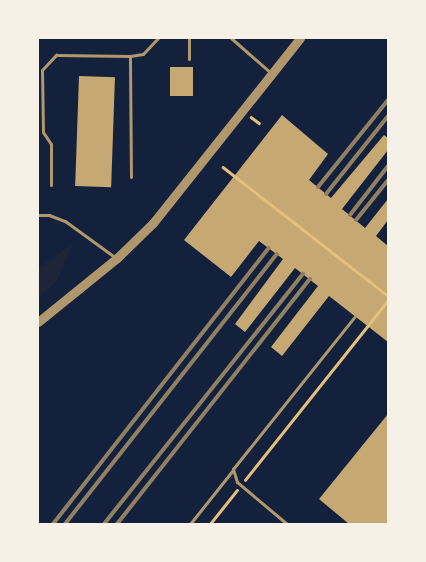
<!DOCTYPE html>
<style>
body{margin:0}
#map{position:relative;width:426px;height:562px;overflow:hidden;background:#14213d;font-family:Helvetica,sans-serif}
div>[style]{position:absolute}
.green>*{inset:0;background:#1d2539}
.building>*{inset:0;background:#c6a872;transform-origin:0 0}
.path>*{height:2.5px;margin:-1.25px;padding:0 1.25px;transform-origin:1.25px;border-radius:1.25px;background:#e5c07b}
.service>*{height:3px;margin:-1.5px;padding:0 1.5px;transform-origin:1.5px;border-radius:1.5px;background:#b1986c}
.tertiary>*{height:9px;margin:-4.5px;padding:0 4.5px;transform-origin:4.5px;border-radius:4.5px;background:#b1986c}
.rail>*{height:4px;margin:-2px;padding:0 2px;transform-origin:2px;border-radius:2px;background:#918062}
span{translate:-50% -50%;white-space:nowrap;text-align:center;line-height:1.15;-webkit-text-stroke:4px #f6f1e7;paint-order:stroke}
.frame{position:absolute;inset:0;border:39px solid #f6f1e7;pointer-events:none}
</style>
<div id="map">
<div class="green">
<div style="clip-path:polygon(72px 244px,57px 281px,38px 297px,38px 269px)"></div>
</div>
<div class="building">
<div style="left:193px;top:67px;width:29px;height:23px;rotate:90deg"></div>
<div style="left:79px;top:76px;width:36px;height:110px;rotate:2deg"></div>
<div style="clip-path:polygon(282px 115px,328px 154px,309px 180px,331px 198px,384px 135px,388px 138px,388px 150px,342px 209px,365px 228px,388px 199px,388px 220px,376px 236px,388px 246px,388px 342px,329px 296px,282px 356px,271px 347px,318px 286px,295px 268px,245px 332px,235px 324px,283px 259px,259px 241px,231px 277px,184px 240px)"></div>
<div style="clip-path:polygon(388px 414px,388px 524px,349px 524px,319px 499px)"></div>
</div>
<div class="path">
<div style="left:251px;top:117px;width:10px;rotate:37deg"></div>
<div style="left:223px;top:167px;width:209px;rotate:38deg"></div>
<div style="left:245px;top:480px;width:230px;rotate:-51.5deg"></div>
<div style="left:210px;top:524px;width:43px;rotate:-51.5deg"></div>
</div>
<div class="service">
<div style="left:231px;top:38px;width:53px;rotate:41.2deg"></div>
<div style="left:189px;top:59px;width:21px;rotate:-90deg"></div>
<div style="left:131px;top:177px;width:121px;rotate:-90.5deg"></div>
<div style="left:130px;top:56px;width:13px;rotate:-9deg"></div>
<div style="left:143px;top:54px;width:22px;rotate:-47deg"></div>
<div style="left:51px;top:185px;width:41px;rotate:-90deg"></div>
<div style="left:51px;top:144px;width:14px;rotate:-124deg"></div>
<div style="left:43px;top:132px;width:62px;rotate:-90.9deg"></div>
<div style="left:42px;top:70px;width:21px;rotate:-47deg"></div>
<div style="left:56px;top:55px;width:74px;rotate:0.8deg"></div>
<div style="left:38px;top:215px;width:11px"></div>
<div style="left:49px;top:215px;width:17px;rotate:21deg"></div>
<div style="left:65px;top:221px;width:63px;rotate:36deg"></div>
<div style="left:190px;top:524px;width:69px;rotate:-51.5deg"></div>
<div style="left:287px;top:524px;width:65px;rotate:-140deg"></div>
<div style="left:237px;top:482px;width:14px;rotate:-107deg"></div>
<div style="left:233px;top:469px;width:196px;rotate:-51.4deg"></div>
</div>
<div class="tertiary">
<div style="left:38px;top:322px;width:102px;rotate:-39deg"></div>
<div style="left:117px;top:258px;width:50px;rotate:-44.2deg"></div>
<div style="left:153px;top:223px;width:236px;rotate:-51.5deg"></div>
</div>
<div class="rail">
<div style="left:318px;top:187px;width:112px;rotate:-51.2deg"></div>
<div style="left:326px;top:194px;width:100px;rotate:-51.5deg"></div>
<div style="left:350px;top:215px;width:62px;rotate:-52.2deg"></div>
<div style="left:356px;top:220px;width:51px;rotate:-51.3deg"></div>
<div style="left:53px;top:524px;width:350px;rotate:-52deg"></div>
<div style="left:65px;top:524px;width:343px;rotate:-51.9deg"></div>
<div style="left:104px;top:524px;width:320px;rotate:-51.5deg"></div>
<div style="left:117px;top:524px;width:312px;rotate:-51.8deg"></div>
</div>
<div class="frame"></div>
</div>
